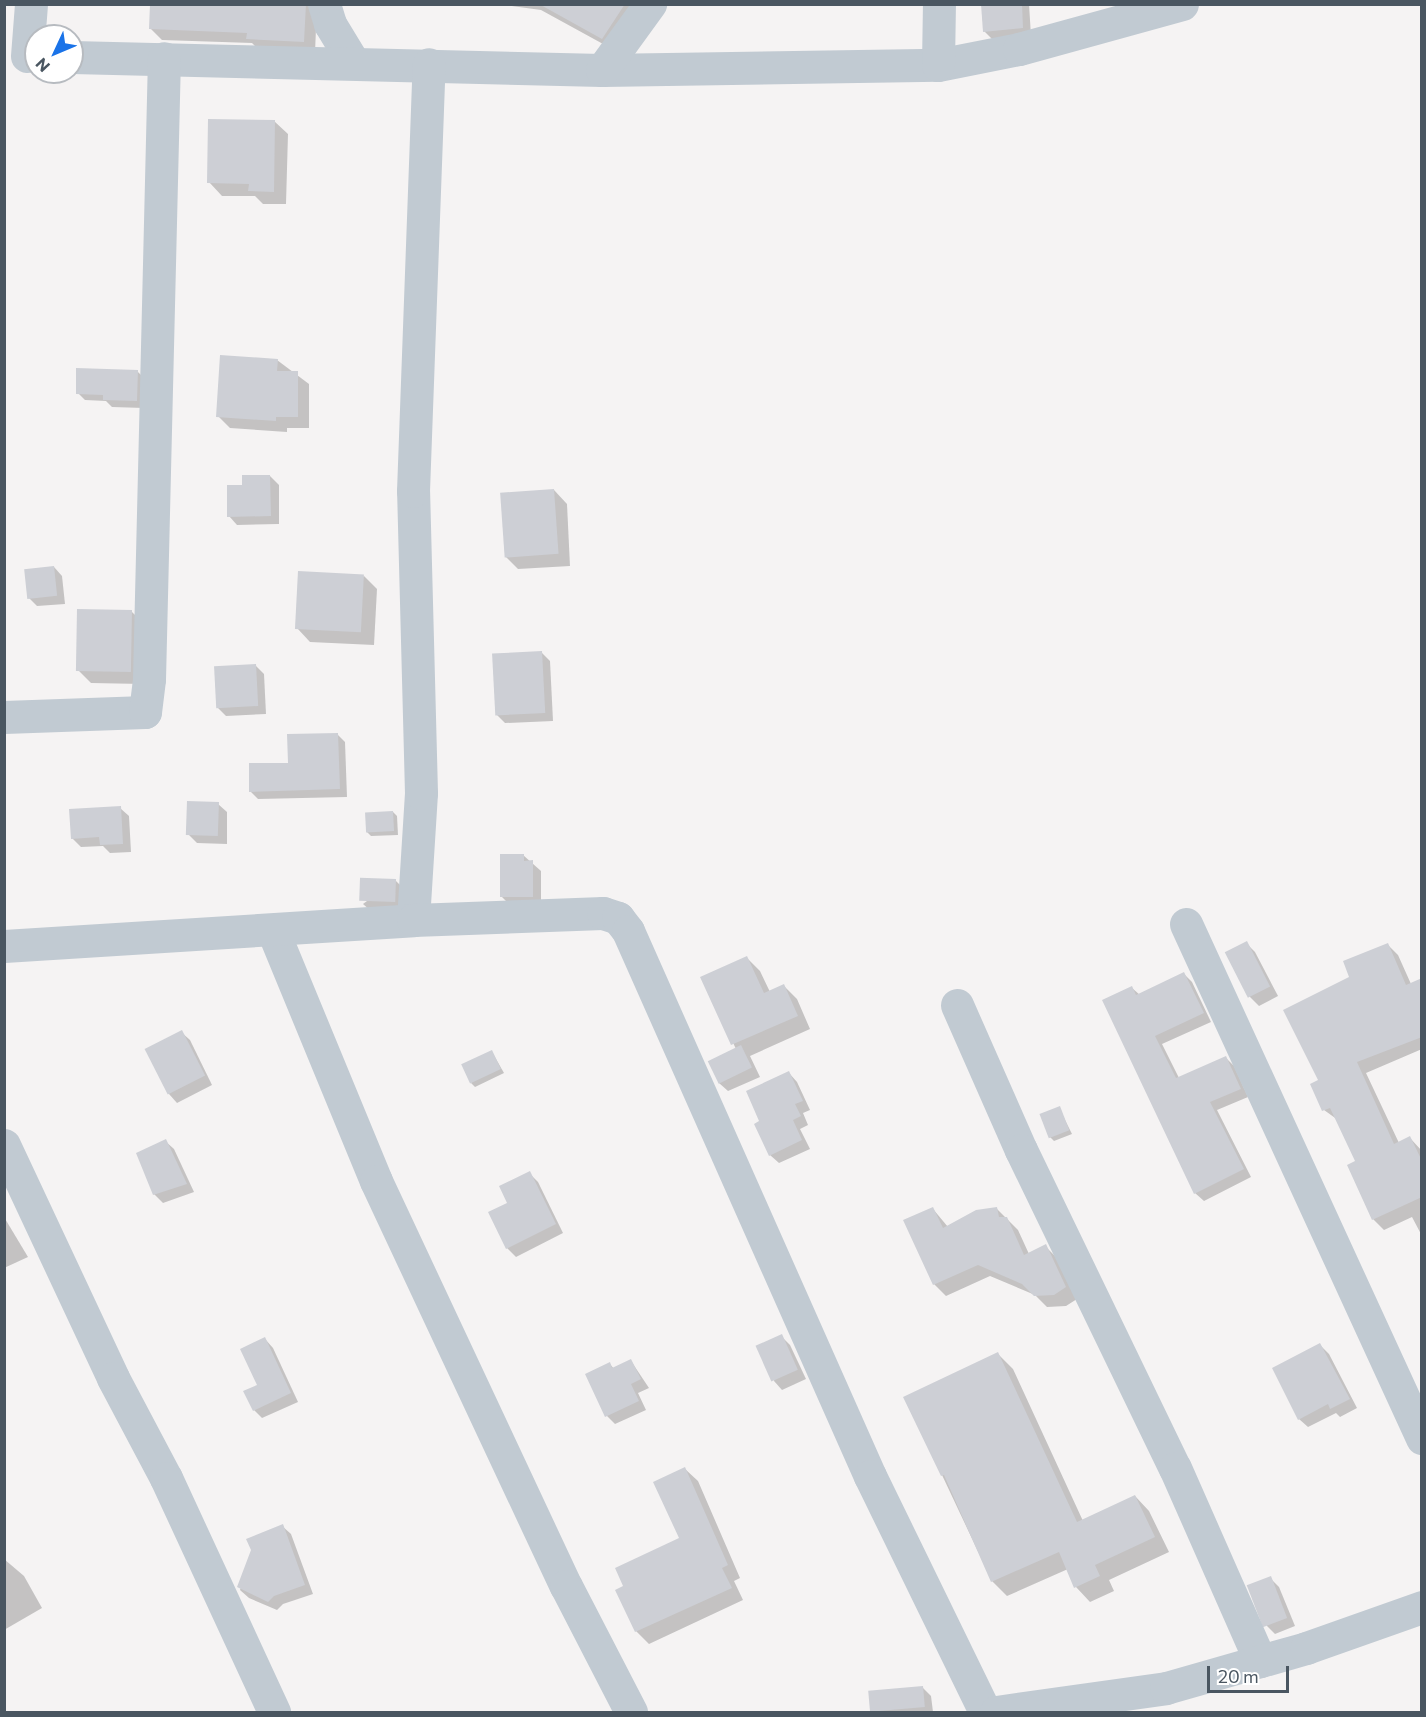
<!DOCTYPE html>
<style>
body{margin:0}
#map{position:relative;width:1426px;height:1717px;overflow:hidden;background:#f5f3f3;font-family:Commissioner,sans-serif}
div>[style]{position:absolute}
.shadow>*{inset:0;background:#0003}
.building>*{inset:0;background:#cdcfd5;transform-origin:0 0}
.minor>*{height:33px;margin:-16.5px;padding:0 16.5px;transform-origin:16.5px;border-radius:16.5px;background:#c1cad2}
span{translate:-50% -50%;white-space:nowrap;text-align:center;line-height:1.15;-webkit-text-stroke:4.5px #fff;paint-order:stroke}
.frame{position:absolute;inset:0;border:6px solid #4a5661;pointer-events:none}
.north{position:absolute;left:24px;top:24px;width:60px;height:60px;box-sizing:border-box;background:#fff;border:2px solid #b7bbc0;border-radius:50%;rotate:226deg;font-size:16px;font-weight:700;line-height:24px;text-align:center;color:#4a5661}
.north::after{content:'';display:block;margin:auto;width:21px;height:27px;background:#1a73e8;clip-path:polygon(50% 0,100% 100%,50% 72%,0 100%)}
.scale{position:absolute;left:1207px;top:1666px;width:82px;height:27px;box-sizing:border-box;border:3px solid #4a5661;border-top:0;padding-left:8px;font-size:18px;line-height:21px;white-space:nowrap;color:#4a5661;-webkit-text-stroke:4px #fff;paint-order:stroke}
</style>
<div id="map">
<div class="shadow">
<div style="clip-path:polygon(151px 4px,317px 4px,315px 53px,259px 50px,252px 43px,162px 40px,151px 29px)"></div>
<div style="clip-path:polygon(498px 4px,642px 4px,614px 50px,541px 10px)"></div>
<div style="clip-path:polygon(982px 4px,1029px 4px,1031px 36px,993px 40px,984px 31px)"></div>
<div style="clip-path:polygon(274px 121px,288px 134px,286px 204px,263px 204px,255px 196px,222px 196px,209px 182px)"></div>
<div style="clip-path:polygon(277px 360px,309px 384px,309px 428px,287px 428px,287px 432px,230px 428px,218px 416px)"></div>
<div style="clip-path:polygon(137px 371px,144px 378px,144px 408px,112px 407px,106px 401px,85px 400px,78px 393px)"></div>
<div style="clip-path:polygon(270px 476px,279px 485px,279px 524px,237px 525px,229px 516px,244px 486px)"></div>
<div style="clip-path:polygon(554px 490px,567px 504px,570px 566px,518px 569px,505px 556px)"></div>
<div style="clip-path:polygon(54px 567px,62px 576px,65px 604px,37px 606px,28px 597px)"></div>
<div style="clip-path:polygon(364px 576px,377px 589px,374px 645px,310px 642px,297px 628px)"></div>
<div style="clip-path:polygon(131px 611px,144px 624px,143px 684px,91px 683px,78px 670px)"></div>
<div style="clip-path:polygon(542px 653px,550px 661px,553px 721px,505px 723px,496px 714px)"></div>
<div style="clip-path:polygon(255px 665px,264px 674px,266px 714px,226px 716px,218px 708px)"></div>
<div style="clip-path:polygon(337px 734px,345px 742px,347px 797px,258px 799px,250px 791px)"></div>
<div style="clip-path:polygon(218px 804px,227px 812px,227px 844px,197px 843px,188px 834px)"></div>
<div style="clip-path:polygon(120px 808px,129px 816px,131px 852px,110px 853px,103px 846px,81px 847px,72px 838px)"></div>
<div style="clip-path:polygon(393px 812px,397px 816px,398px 835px,371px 836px,367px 832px)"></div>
<div style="clip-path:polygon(523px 855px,541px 871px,541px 905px,510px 905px,502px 897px)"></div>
<div style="clip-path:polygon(395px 880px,404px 889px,403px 910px,372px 912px,363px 904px)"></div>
<div style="clip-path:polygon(1246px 943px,1255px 952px,1278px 996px,1259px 1006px,1250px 997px)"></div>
<div style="clip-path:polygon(1387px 944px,1398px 955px,1411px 984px,1422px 979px,1422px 1049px,1366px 1073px,1399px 1143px,1410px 1138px,1422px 1151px,1422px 1236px,1412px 1217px,1384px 1230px,1373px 1219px,1357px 1162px,1338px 1120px,1324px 1110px,1320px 1081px,1351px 977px)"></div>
<div style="clip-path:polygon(747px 958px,760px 971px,770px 992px,784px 986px,797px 999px,810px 1029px,750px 1056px,760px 1077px,728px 1091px,719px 1083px,736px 1049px,702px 978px)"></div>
<div style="clip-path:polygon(1184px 974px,1192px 982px,1211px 1022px,1162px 1044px,1179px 1078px,1226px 1058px,1234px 1066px,1248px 1097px,1217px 1110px,1251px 1177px,1204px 1201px,1195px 1193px,1132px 988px,1140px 995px)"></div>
<div style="clip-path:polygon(181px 1032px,190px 1040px,212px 1085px,177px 1103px,169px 1094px)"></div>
<div style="clip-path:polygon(492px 1052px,504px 1073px,475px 1087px,471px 1083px)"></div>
<div style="clip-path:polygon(789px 1073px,797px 1082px,810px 1110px,803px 1113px,808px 1125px,800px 1129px,810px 1149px,779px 1163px,770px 1155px,761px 1122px)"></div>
<div style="clip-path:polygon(1059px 1108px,1072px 1134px,1054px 1141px,1050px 1137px)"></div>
<div style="clip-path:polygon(165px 1141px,174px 1149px,194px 1192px,163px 1203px,154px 1194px)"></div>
<div style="clip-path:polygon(529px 1173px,538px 1182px,563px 1233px,516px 1257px,507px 1248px,509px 1203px)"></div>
<div style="clip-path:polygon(933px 1209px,948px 1227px,997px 1209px,1018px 1230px,1029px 1254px,1045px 1246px,1057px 1258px,1077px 1299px,1066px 1306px,1047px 1307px,1035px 1295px,990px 1276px,946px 1296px,934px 1284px)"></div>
<div style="clip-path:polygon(4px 1217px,28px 1257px,4px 1268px)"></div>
<div style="clip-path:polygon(781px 1336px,790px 1345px,806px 1379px,782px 1390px,774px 1381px)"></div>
<div style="clip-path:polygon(265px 1339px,273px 1348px,298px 1402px,262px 1418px,254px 1410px)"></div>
<div style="clip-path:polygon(1320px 1345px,1329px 1354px,1357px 1408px,1340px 1417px,1336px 1413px,1308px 1427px,1299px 1419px)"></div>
<div style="clip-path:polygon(998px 1354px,1013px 1369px,1083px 1521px,1135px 1496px,1149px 1511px,1169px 1552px,1109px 1580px,1114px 1591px,1090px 1602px,1076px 1587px,1068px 1569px,1007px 1596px,992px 1581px,942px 1475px)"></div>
<div style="clip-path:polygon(631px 1361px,649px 1388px,638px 1393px,646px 1410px,615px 1424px,607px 1416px,610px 1364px,614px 1369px)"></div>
<div style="clip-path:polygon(685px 1469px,698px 1481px,740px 1578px,734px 1581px,743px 1600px,649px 1644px,636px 1631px,681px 1539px)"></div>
<div style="clip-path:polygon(282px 1526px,291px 1534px,313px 1594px,283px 1604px,277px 1610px,249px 1598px,240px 1590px,252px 1550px)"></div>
<div style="clip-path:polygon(4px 1559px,24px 1576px,42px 1608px,4px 1630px)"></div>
<div style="clip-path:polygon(1270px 1578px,1279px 1587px,1295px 1626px,1275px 1634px,1267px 1626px,1249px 1587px)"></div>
<div style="clip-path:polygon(923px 1688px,931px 1696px,933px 1712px,871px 1711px)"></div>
</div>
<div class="building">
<div style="clip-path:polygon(150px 4px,306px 4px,304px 42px,246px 39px,247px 33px,149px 29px)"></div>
<div style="clip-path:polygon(539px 4px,625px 4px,602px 39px)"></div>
<div style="clip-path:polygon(981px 4px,1022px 4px,1023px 28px,983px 32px)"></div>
<div style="clip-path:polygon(208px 119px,275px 120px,274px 192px,248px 191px,249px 184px,207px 183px)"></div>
<div style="clip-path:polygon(220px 355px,278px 359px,277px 371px,298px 371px,298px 417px,276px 417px,276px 421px,216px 417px)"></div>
<div style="clip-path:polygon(76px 368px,138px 370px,137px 401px,103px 400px,103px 395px,76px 394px)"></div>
<div style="clip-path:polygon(242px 475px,270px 475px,271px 516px,227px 517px,227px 485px,242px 485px)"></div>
<div style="left:554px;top:489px;width:65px;height:54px;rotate:86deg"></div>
<div style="left:54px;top:566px;width:30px;height:30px;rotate:84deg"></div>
<div style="left:298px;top:571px;width:66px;height:58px;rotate:3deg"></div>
<div style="left:77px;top:609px;width:55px;height:62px;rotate:1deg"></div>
<div style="left:542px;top:651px;width:62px;height:50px;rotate:87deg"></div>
<div style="left:256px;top:664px;width:42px;height:42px;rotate:87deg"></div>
<div style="clip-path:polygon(338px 733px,340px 789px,249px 792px,249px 763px,288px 763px,287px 734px)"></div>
<div style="left:187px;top:801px;width:32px;height:34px;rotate:2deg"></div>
<div style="clip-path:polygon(121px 806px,123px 844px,100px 845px,99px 837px,71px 839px,69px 809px)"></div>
<div style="left:393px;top:811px;width:20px;height:28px;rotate:87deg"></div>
<div style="clip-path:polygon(500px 854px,524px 854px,524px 861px,533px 860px,533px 897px,500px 897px)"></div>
<div style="left:396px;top:879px;width:23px;height:36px;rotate:92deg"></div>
<div style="left:1247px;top:941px;width:51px;height:25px;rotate:63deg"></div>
<div style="clip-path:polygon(1388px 943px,1406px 985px,1422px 978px,1422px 1037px,1357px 1062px,1394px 1144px,1410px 1136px,1422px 1161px,1422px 1197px,1372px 1220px,1347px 1165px,1355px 1161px,1330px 1108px,1322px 1111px,1310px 1084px,1318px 1080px,1283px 1010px,1349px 977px,1343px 961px)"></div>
<div style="clip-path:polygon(747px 956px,764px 993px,784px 984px,798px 1016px,731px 1045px,700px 977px)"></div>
<div style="clip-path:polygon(1184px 972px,1204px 1013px,1155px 1036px,1176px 1078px,1226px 1056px,1241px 1089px,1210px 1102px,1244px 1169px,1194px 1194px,1102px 1000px,1132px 986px,1136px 995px)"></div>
<div style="left:182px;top:1030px;width:51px;height:42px;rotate:63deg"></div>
<div style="left:741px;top:1045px;width:25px;height:37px;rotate:64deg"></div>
<div style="left:492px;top:1050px;width:21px;height:34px;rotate:65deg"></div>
<div style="clip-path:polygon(789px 1071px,803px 1101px,795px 1104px,801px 1116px,793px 1120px,802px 1140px,769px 1156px,754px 1124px,759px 1121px,746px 1091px)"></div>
<div style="left:1060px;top:1106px;width:26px;height:22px;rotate:69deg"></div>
<div style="clip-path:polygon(166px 1139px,187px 1184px,153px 1195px,136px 1153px)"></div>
<div style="clip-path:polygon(530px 1171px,556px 1224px,506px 1249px,488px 1212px,507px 1203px,499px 1186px)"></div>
<div style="clip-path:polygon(933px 1207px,943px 1228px,976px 1210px,997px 1207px,999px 1217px,1007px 1217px,1024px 1255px,1046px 1244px,1066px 1287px,1054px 1295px,1034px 1296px,1022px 1284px,978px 1265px,933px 1285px,903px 1220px)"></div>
<div style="left:782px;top:1334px;width:39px;height:29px;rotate:66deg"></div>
<div style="clip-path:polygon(265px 1337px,291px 1393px,253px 1411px,243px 1391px,257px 1385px,240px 1349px)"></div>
<div style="clip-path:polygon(1320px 1343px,1350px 1399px,1330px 1409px,1328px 1404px,1298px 1420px,1272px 1368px)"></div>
<div style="clip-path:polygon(998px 1352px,1077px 1522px,1135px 1495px,1155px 1537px,1095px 1565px,1100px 1576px,1074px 1588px,1059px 1552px,991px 1582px,944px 1475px,941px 1476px,903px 1397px)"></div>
<div style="clip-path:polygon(631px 1359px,641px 1379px,631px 1384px,639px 1401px,605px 1417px,585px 1374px,610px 1362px,612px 1368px)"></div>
<div style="clip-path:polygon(685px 1467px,728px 1565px,722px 1568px,732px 1588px,635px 1632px,615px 1590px,623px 1586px,615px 1568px,679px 1538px,653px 1482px)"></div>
<div style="clip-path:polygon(283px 1524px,305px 1585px,274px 1596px,268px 1602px,237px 1587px,251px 1550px,246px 1539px)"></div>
<div style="left:1271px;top:1576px;width:45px;height:26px;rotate:69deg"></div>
<div style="left:923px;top:1686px;width:21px;height:55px;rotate:85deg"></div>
</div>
<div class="minor">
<div style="left:324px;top:4px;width:21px;rotate:73deg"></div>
<div style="left:330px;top:24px;width:44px;rotate:58.8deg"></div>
<div style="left:27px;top:56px;width:52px;rotate:-85.6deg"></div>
<div style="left:72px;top:57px;width:530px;rotate:1.41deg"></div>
<div style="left:602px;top:70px;width:336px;rotate:-0.9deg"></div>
<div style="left:938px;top:65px;width:83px;rotate:-11.2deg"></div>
<div style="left:1019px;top:49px;width:169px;rotate:-15.4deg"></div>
<div style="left:938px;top:65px;width:61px;rotate:-89.1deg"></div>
<div style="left:602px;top:70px;width:82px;rotate:-54deg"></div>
<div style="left:4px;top:717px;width:141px;rotate:-2deg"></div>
<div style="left:145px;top:712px;width:33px;rotate:-83deg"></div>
<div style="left:149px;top:679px;width:621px;rotate:-88.62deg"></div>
<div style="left:413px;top:920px;width:127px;rotate:-86.4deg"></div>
<div style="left:421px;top:793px;width:302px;rotate:-91.5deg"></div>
<div style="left:413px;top:491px;width:427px;rotate:-87.9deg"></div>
<div style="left:1186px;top:924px;width:566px;rotate:65.34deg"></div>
<div style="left:273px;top:931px;width:270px;rotate:67.6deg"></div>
<div style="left:376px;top:1181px;width:447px;rotate:64.9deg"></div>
<div style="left:566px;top:1586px;width:142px;rotate:62.7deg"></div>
<div style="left:4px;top:946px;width:410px;rotate:-3.6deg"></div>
<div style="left:413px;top:920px;width:190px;rotate:-2.1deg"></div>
<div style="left:603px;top:913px;width:16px;rotate:18deg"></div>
<div style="left:618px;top:918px;width:16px;rotate:52deg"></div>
<div style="left:628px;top:931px;width:596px;rotate:66.06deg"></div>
<div style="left:870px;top:1476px;width:263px;rotate:64deg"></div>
<div style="left:957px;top:1005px;width:158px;rotate:66.2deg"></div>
<div style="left:1021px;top:1150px;width:353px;rotate:64.2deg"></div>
<div style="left:1175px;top:1468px;width:211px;rotate:66.2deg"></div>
<div style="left:4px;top:1145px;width:257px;rotate:64.9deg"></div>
<div style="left:113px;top:1378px;width:113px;rotate:62.1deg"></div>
<div style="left:166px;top:1478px;width:258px;rotate:65.2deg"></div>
<div style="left:996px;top:1712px;width:172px;rotate:-8deg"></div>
<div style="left:1166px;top:1688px;width:146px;rotate:-15.9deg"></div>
<div style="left:1306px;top:1648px;width:123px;rotate:-19.5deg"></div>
</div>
<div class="frame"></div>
<div class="north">N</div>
<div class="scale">20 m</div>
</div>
